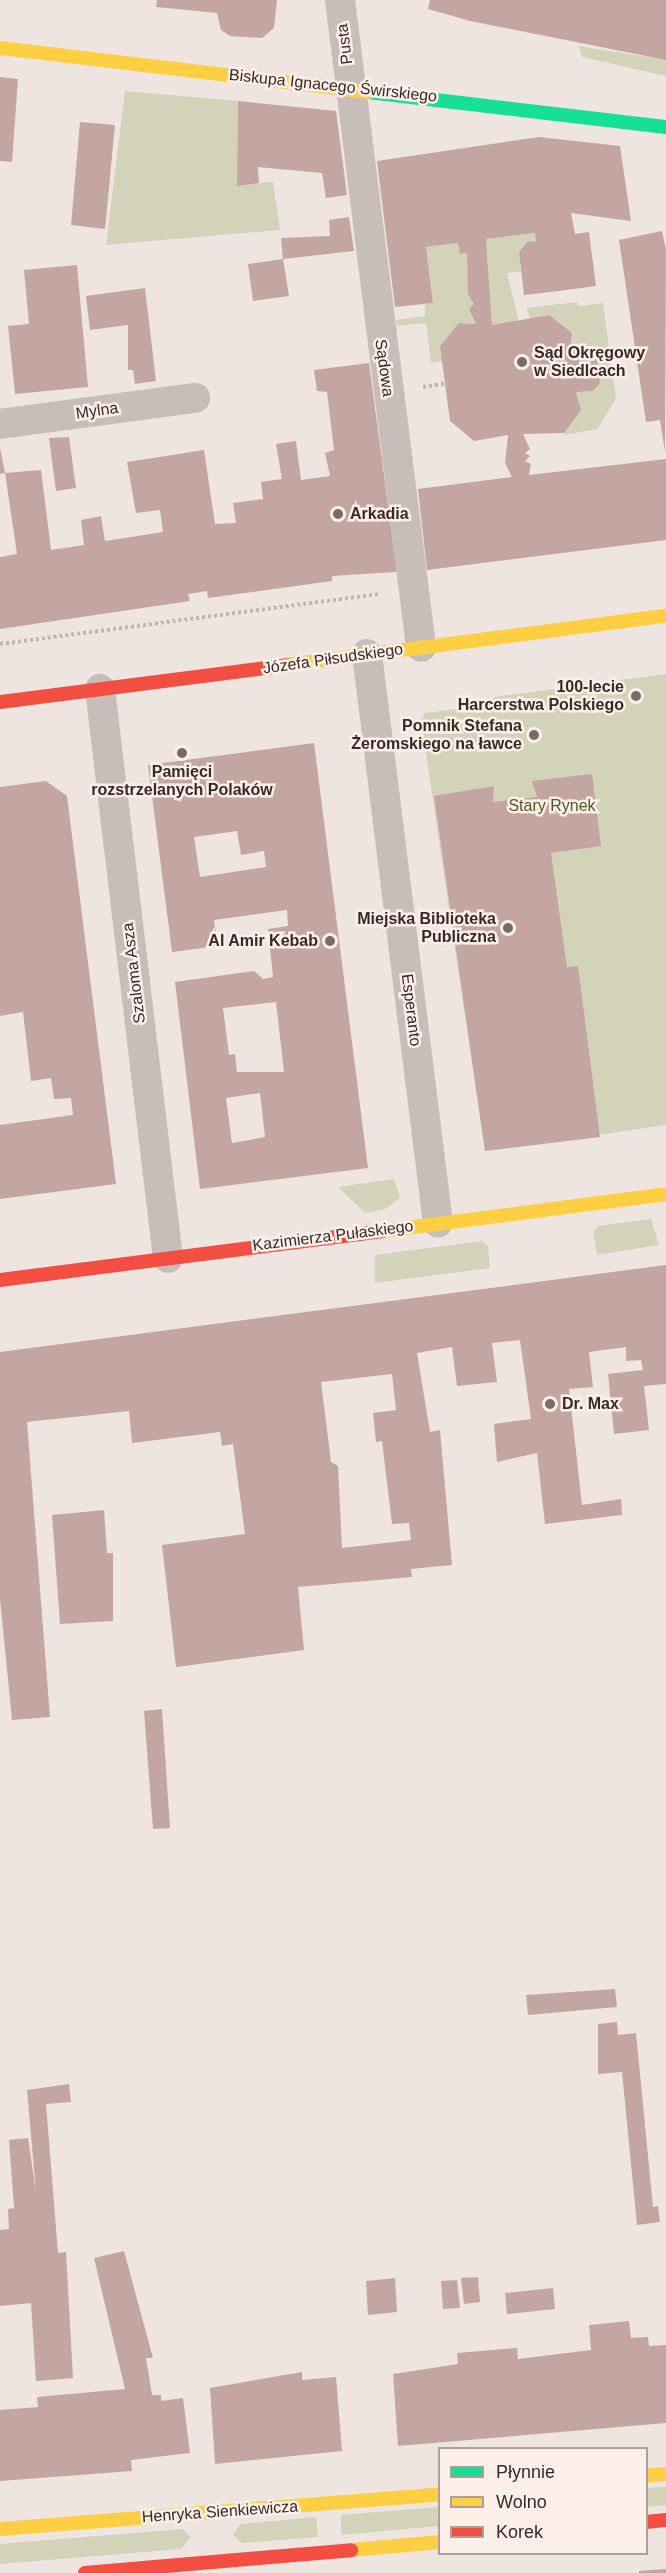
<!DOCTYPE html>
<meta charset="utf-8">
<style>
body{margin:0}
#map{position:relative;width:666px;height:2573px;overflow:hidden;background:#eee5e1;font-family:Arial,sans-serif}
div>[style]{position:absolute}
.green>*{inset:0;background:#d3d3ba}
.building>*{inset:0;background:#c3a6a2}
.path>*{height:4px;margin-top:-2px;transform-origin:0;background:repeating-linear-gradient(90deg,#c0b6b2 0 3px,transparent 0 6px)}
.street>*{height:30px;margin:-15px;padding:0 15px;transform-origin:15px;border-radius:15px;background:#c7beba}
.fast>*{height:14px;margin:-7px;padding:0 7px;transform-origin:7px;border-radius:7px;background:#16e098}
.slow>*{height:14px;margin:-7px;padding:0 7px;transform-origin:7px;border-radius:7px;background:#ffcf43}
.jam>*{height:14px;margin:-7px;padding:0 7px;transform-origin:7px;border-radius:7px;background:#f24e42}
.dots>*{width:16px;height:16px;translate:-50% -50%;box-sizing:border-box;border:3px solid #fbefe8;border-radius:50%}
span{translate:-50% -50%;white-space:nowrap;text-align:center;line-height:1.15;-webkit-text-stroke:5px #fbefe8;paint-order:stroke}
.street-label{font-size:16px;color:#392a28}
.poi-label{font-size:16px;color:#392a28;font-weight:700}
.left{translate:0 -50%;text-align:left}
.right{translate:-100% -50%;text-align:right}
.park-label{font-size:16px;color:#4f5929}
.legend{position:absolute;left:438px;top:2447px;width:210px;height:108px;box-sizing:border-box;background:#fbefe8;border:2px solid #ada09b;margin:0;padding:8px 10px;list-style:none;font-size:18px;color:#392a28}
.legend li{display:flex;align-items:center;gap:12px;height:30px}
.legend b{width:30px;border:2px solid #ada09b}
</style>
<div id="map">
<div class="green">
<div style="clip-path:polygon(579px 46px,666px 60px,666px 76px,582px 57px)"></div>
<div style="clip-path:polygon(125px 91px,238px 101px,237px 185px,273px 182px,280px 230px,106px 245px)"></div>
<div style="clip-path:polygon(535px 233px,536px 241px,527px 242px,519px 252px,521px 272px,507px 273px,519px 322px,492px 325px,486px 239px)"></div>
<div style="clip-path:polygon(458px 243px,460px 254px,467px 253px,476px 324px,459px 323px,446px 360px,431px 363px,426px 323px,397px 326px,396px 320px,425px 316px,425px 304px,433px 302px,426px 247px)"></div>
<div style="clip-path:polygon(577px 302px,578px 306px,603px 303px,616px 399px,597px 429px,565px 435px,563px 428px,581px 410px,576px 392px,593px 391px,600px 383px,596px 353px,588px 348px,570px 350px,572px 333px,531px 321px,526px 308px)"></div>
<div style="clip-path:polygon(666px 674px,666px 1125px,485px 1151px,421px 720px,425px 713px,493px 704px,494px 697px)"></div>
<div style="clip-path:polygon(394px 1179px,400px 1198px,385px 1209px,365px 1213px,338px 1187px)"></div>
<div style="clip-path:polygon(651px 1219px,659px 1245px,597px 1255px,593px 1232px,598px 1226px)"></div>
<div style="clip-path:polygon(482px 1241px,488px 1246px,490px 1268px,375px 1283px,375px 1255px)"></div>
<div style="clip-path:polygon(666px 2487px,666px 2505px,647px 2507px,647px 2488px)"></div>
<div style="clip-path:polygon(439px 2507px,439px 2526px,341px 2535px,341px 2515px)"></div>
<div style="clip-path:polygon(316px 2517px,318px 2537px,242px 2543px,233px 2535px,240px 2524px)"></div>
<div style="clip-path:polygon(183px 2529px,191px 2537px,181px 2549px,0 2564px,0 2544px)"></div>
</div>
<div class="building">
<div style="clip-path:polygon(157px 0,277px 0,274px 28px,262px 38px,230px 36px,221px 30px,217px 13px,156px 7px)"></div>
<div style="clip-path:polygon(430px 0,666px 0,666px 60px,470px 21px,428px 9px)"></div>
<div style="clip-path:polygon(0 77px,18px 79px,12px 162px,0 161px)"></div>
<div style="clip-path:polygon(238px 101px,336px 111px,347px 195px,326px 198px,322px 173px,258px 167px,259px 183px,237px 186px)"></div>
<div style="clip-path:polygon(80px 122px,115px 125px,105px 229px,71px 225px)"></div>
<div style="clip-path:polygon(539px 137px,620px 146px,631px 221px,571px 213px,575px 234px,589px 232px,596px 286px,559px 291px,524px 295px,519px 252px,527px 242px,536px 241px,535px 233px,486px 239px,492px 325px,549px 315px,572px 333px,570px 350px,588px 348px,596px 353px,600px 383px,593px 391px,576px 392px,581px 410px,564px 433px,523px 434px,530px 449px,525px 453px,530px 456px,525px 461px,531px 464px,529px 475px,666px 459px,666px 540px,427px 570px,418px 489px,512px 477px,505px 463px,508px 435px,474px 441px,450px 421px,440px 346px,459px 323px,476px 324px,469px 309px,474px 304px,468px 294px,467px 253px,460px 254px,458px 243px,426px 247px,433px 303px,395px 307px,377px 161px)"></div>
<div style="clip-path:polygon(349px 217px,354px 251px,283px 259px,281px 238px,330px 236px,329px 220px)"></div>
<div style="clip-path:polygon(662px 231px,666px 250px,665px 452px,660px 420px,646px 422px,619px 240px)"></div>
<div style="clip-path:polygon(283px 259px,289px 296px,253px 301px,248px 264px)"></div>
<div style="clip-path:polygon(77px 265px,88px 387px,15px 394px,8px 326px,29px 324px,24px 270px)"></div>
<div style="clip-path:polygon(145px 288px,156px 381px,135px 384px,133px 370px,128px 370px,128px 325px,90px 330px,86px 296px)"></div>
<div style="clip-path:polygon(369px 363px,397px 572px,332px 576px,332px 581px,208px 598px,207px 591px,188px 594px,190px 601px,0 629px,0 557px,17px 554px,5px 473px,41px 470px,51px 550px,84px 545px,81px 520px,101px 516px,105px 541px,163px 532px,160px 510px,136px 513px,127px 462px,204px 450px,215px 524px,236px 523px,233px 503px,263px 499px,261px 482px,282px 479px,276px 444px,296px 441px,301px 480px,330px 476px,325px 453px,334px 450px,327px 392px,317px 391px,314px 370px)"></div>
<div style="clip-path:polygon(69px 437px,76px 488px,56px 491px,49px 438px)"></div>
<div style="clip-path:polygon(0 448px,5px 473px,0 474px)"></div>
<div style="clip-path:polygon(evenodd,314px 743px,368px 1168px,200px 1189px,175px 982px,254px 971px,263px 979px,273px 977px,268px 929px,288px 926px,287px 910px,214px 920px,218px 946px,172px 952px,148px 765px,314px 743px,237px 831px,241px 855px,264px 851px,266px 867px,200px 877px,194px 837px,237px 831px,314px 743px,276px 1002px,284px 1072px,237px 1072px,235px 1054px,229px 1055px,223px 1008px,276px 1002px,314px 743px,260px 1093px,265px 1137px,232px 1143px,226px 1098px,260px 1093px)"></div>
<div style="clip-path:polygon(592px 774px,601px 846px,551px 853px,567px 967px,578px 966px,600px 1137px,485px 1151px,434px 796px,494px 786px,493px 802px,537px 797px,532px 781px)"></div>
<div style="clip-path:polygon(46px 781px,67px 796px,116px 1184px,0 1199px,0 1125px,73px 1115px,71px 1098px,54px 1099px,51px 1078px,31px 1081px,23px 1012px,0 1016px,0 787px)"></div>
<div style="clip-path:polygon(evenodd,666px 1265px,666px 1384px,644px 1386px,649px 1430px,614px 1434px,608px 1374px,643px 1370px,641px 1360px,626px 1361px,626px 1347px,589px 1352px,593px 1387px,569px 1389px,582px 1505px,621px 1499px,622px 1515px,545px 1524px,537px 1453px,497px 1462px,494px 1424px,531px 1419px,520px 1340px,492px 1343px,497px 1382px,457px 1386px,452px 1347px,417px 1353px,430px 1432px,440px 1430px,452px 1565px,411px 1569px,412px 1577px,298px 1587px,304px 1650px,176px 1667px,162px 1545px,245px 1534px,233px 1444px,222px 1446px,220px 1432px,132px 1443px,129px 1411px,27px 1422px,50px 1717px,12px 1720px,0 1599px,0 1352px,666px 1265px,392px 1374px,396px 1410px,373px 1413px,376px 1442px,382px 1441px,392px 1524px,409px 1523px,411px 1540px,342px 1548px,338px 1466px,331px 1462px,321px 1382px,392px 1374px)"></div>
<div style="clip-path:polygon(104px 1510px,107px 1553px,113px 1553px,113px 1621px,60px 1624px,52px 1515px)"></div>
<div style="clip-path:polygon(162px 1709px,170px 1828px,153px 1829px,144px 1711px)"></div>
<div style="clip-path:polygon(615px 1989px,617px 2007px,528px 2015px,526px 1995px)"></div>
<div style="clip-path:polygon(617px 2022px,618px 2035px,636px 2033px,653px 2207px,658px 2206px,660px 2222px,637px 2225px,622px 2072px,598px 2074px,598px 2024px)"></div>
<div style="clip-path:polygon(69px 2084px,71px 2102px,46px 2104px,58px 2253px,66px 2252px,73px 2378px,36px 2381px,31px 2303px,0 2306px,0 2230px,9px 2229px,8px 2209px,14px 2208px,9px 2140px,28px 2138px,36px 2192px,27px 2090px)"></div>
<div style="clip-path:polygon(124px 2251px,153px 2358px,146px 2358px,152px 2395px,161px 2395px,161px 2401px,183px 2398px,190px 2453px,131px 2460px,132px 2471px,0 2481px,0 2410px,38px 2407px,37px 2397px,125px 2389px,94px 2258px)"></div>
<div style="clip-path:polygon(478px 2277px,480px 2302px,464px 2304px,461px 2278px)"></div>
<div style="clip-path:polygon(395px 2278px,397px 2312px,368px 2315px,366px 2281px)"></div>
<div style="clip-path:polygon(457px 2280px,460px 2308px,443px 2309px,441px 2281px)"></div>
<div style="clip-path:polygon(553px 2288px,555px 2309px,507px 2314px,505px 2293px)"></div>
<div style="clip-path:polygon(629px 2321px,631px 2338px,648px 2337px,649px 2346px,666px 2345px,666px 2423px,398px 2446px,393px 2374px,458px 2364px,457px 2353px,517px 2348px,518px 2359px,591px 2350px,589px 2325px)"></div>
<div style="clip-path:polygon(302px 2372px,302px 2380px,336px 2377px,342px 2451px,215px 2464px,210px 2388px)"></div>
<div style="clip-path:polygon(666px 2569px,666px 2573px,639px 2573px,639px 2571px)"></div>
</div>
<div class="path">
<div style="left:423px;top:387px;width:26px;rotate:-9deg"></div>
<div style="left:0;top:644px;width:384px;rotate:-7.5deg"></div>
</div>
<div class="street">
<div style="left:340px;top:0;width:652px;rotate:82.86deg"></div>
<div style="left:0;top:424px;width:197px;rotate:-7.6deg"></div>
<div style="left:367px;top:654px;width:573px;rotate:82.89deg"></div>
<div style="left:100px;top:689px;width:573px;rotate:83.19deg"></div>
</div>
<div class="fast">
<div style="left:368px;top:92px;width:300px;rotate:6.7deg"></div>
</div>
<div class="slow">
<div style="left:0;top:48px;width:371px;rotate:6.8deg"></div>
<div style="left:287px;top:665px;width:382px;rotate:-7.4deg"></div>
<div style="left:383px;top:1231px;width:285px;rotate:-7.4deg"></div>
<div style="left:646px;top:2476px;width:20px;rotate:-6deg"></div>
<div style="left:0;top:2529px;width:441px;rotate:-4.5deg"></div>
<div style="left:351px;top:2550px;width:89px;rotate:-5.1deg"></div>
</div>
<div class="jam">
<div style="left:0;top:702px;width:289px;rotate:-7.3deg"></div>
<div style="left:0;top:1280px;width:386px;rotate:-7.3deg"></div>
<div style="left:646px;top:2522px;width:20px;rotate:-6deg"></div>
<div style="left:85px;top:2573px;width:267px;rotate:-4.9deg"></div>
</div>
<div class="dots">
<div style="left:522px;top:362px;background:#786b69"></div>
<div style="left:338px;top:514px;background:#786b69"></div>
<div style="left:636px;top:696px;background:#786b69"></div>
<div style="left:534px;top:735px;background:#786b69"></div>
<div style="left:182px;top:753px;background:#786b69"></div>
<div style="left:508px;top:928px;background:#786b69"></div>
<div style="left:330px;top:941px;background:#786b69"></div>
<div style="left:550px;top:1404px;background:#786b69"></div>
</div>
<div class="street-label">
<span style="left:345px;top:44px;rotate:-97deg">Pusta</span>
<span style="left:333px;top:86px;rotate:6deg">Biskupa Ignacego Świrskiego</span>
<span style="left:384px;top:368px;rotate:82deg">Sądowa</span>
<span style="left:97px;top:411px;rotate:-8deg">Mylna</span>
<span style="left:333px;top:659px;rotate:-8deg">Józefa Piłsudskiego</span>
<span style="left:134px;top:973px;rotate:-97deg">Szaloma Asza</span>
<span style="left:411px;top:1010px;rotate:83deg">Esperanto</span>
<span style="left:333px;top:1236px;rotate:-7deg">Kazimierza Pułaskiego</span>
<span style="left:220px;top:2512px;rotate:-4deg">Henryka Sienkiewicza</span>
</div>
<div class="poi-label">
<span class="left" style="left:534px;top:362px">Sąd Okręgowy<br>w Siedlcach</span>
<span class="left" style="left:350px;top:514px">Arkadia</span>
<span class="right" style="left:624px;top:696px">100-lecie<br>Harcerstwa Polskiego</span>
<span class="right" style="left:522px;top:735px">Pomnik Stefana<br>Żeromskiego na ławce</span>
<span style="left:182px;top:781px">Pamięci<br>rozstrzelanych Polaków</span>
<span class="right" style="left:496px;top:928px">Miejska Biblioteka<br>Publiczna</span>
<span class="right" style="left:318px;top:941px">Al Amir Kebab</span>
<span class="left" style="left:562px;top:1404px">Dr. Max</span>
</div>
<div class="park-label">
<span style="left:552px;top:806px">Stary Rynek</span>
</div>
<ul class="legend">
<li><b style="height:8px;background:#16e098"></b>Płynnie</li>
<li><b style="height:8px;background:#ffcf43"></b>Wolno</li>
<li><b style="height:8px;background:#f24e42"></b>Korek</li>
</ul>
</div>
